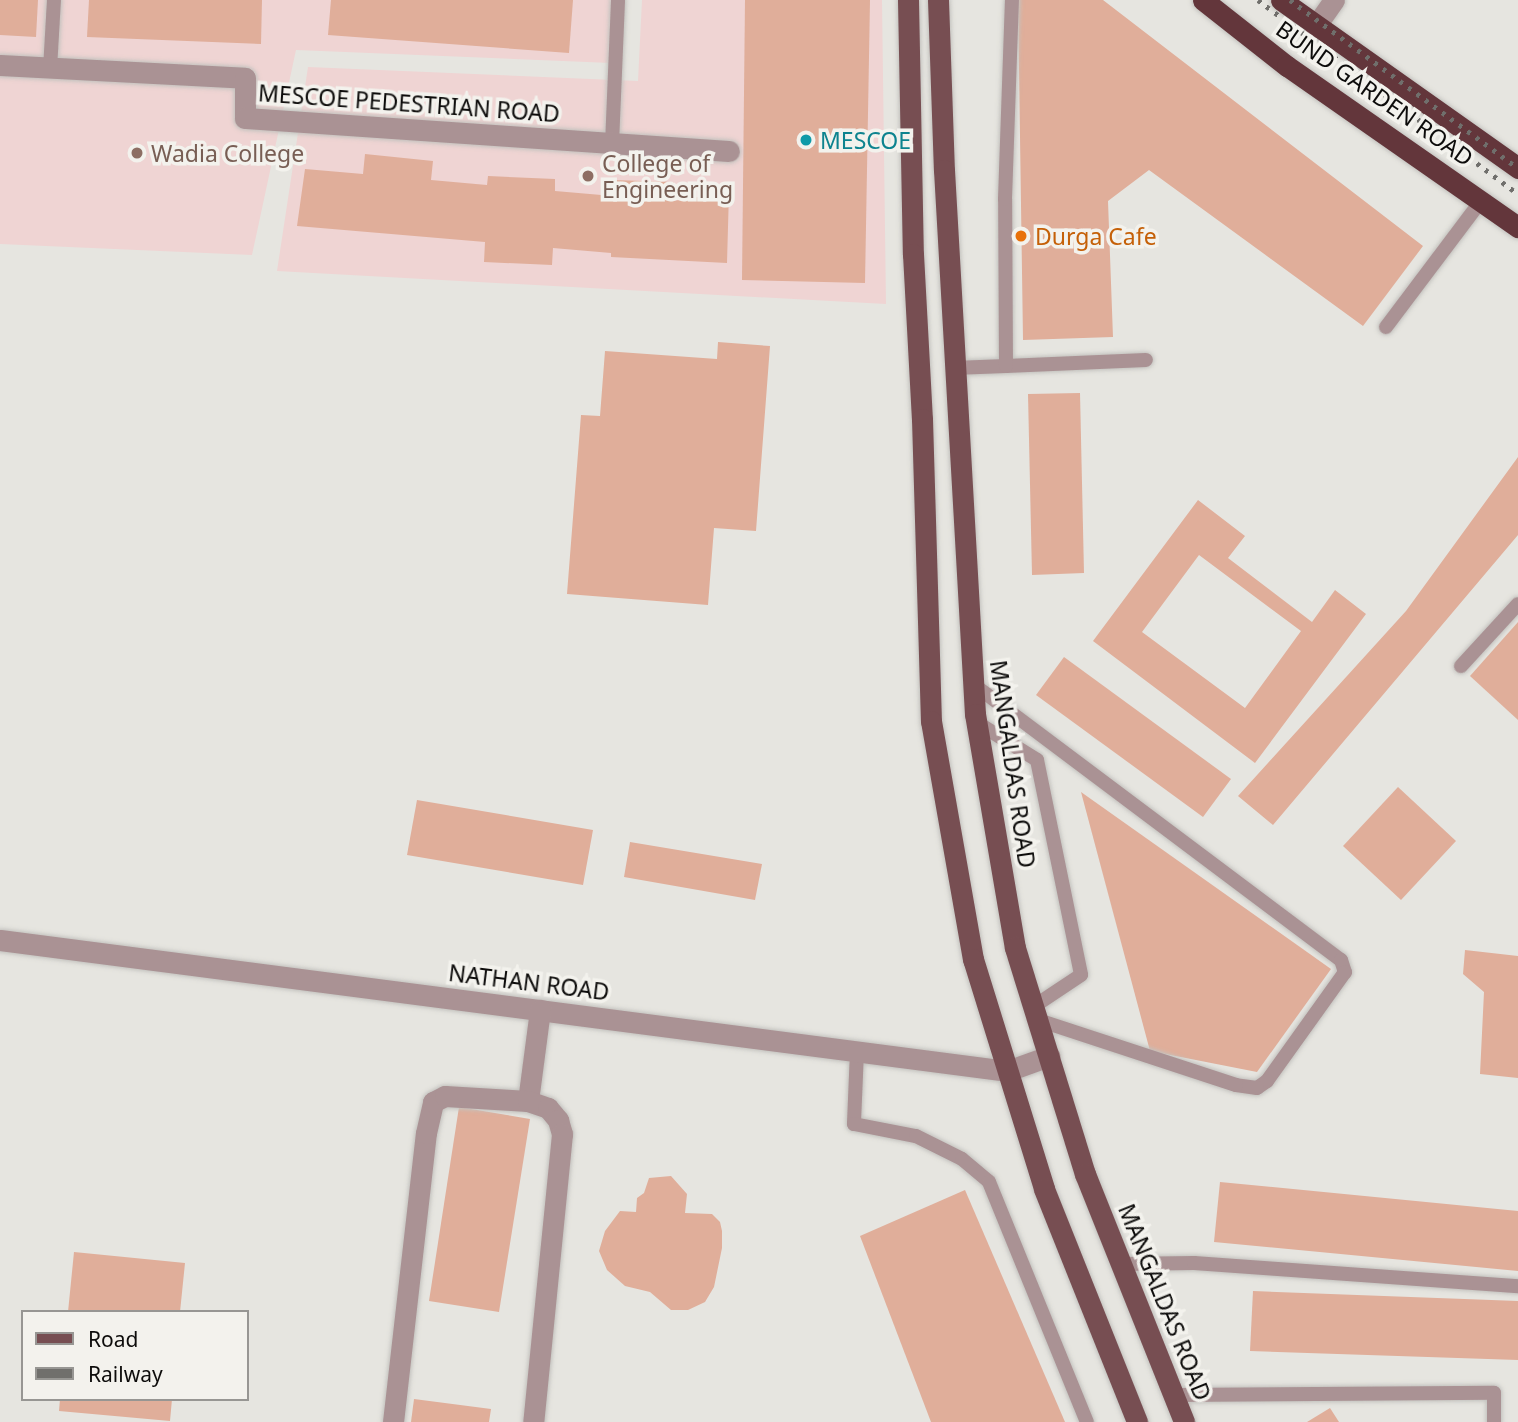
<!DOCTYPE html>
<style>
body{margin:0}
#map{position:relative;width:1518px;height:1422px;overflow:hidden;background:#e6e5e0;font-family:"Noto Sans",sans-serif}
div>[style]{position:absolute}
.education>*{inset:0;background:#efd4d3}
.building>*{inset:0;background:#e0ae9a}
.roads{filter:drop-shadow(0 0 2px #c3c2be) drop-shadow(0 0 2px #c3c2be)}
.lane>*{height:14px;margin:-7px;padding:0 7px;transform-origin:7px;border-radius:7px;background:#aa9294}
.street>*{height:21px;margin:-10.5px;padding:0 10.5px;transform-origin:10.5px;border-radius:10.5px;background:#aa9294}
.primary>*{height:21px;margin:-10.5px;padding:0 10.5px;transform-origin:10.5px;border-radius:10.5px;background:#774e52}
.highway>*{height:21px;margin:-10.5px;padding:0 10.5px;transform-origin:10.5px;border-radius:10.5px;background:#63363b}
.rail>*{height:5px;margin-top:-2.5px;transform-origin:0;background:repeating-linear-gradient(90deg,#706f6c 0 3.5px,transparent 0 10.5px)}
.dots>*{width:19px;height:19px;translate:-50% -50%;box-sizing:border-box;border:4px solid #f3f2ed;border-radius:50%}
span{translate:-50% -50%;white-space:nowrap;text-align:center;line-height:1.15;-webkit-text-stroke:7px #f3f2ed;paint-order:stroke}
.street-label{font-size:23px;color:#0d0c0b}
.culture-label{font-size:23px;color:#0d838f}
.left{translate:0 -50%;text-align:left}
.education-label{font-size:23px;color:#785e54}
.food-label{font-size:23px;color:#c56008}
.legend{position:absolute;left:21px;top:1310px;width:228px;height:91px;box-sizing:border-box;background:#f3f2ed;border:2px solid #979693;margin:0;padding:9px 12px;list-style:none;font-size:21px;color:#0d0c0b}
.legend li{display:flex;align-items:center;gap:14px;height:35px}
.legend b{width:35px;border:2px solid #979693}
</style>
<div id="map">
<div class="education">
<div style="clip-path:polygon(0 0,614px 0,611px 63px,296px 50px,252px 255px,0 244px)"></div>
<div style="clip-path:polygon(642px 0,882px 0,886px 304px,277px 271px,308px 67px,638px 81px)"></div>
</div>
<div class="building">
<div style="clip-path:polygon(0 0,38px 0,36px 37px,0 35px)"></div>
<div style="clip-path:polygon(89px 0,262px 0,261px 44px,87px 37px)"></div>
<div style="clip-path:polygon(331px 0,573px 0,569px 53px,328px 35px)"></div>
<div style="clip-path:polygon(745px 0,870px 0,865px 283px,742px 280px)"></div>
<div style="clip-path:polygon(1018px 0,1103px 0,1423px 246px,1363px 326px,1149px 170px,1108px 201px,1113px 337px,1023px 340px)"></div>
<div style="clip-path:polygon(365px 154px,433px 161px,431px 180px,487px 185px,488px 176px,555px 179px,555px 191px,613px 196px,614px 180px,674px 182px,673px 201px,729px 192px,727px 263px,611px 257px,611px 253px,553px 248px,552px 265px,484px 262px,485px 242px,297px 226px,305px 169px,363px 174px)"></div>
<div style="clip-path:polygon(718px 342px,770px 346px,756px 531px,714px 528px,708px 605px,567px 594px,581px 415px,600px 416px,605px 351px,717px 359px)"></div>
<div style="clip-path:polygon(1080px 393px,1084px 573px,1032px 575px,1028px 394px)"></div>
<div style="clip-path:polygon(1518px 457px,1518px 535px,1273px 825px,1238px 796px,1406px 611px)"></div>
<div style="clip-path:polygon(evenodd,1198px 500px,1245px 536px,1228px 558px,1312px 622px,1335px 590px,1366px 614px,1255px 763px,1093px 641px,1198px 500px,1199px 555px,1301px 631px,1245px 708px,1142px 632px,1199px 555px)"></div>
<div style="clip-path:polygon(1518px 622px,1518px 720px,1470px 676px)"></div>
<div style="clip-path:polygon(1064px 657px,1231px 779px,1203px 817px,1036px 695px)"></div>
<div style="clip-path:polygon(1398px 787px,1456px 841px,1401px 900px,1343px 846px)"></div>
<div style="clip-path:polygon(1081px 792px,1331px 969px,1257px 1072px,1150px 1051px)"></div>
<div style="clip-path:polygon(417px 800px,593px 830px,583px 885px,407px 855px)"></div>
<div style="clip-path:polygon(630px 842px,762px 864px,755px 900px,624px 877px)"></div>
<div style="clip-path:polygon(1465px 950px,1518px 956px,1518px 1078px,1480px 1074px,1484px 992px,1463px 974px)"></div>
<div style="clip-path:polygon(459px 1107px,530px 1119px,499px 1312px,429px 1301px)"></div>
<div style="clip-path:polygon(671px 1176px,687px 1194px,685px 1213px,712px 1214px,720px 1222px,722px 1231px,722px 1248px,714px 1287px,705px 1302px,688px 1310px,671px 1310px,650px 1292px,625px 1286px,607px 1270px,599px 1251px,605px 1231px,620px 1211px,636px 1212px,637px 1198px,644px 1193px,649px 1178px)"></div>
<div style="clip-path:polygon(1220px 1182px,1518px 1211px,1518px 1271px,1214px 1242px)"></div>
<div style="clip-path:polygon(965px 1190px,1065px 1422px,931px 1422px,860px 1236px)"></div>
<div style="clip-path:polygon(74px 1252px,185px 1263px,180px 1312px,68px 1312px)"></div>
<div style="clip-path:polygon(1253px 1291px,1518px 1301px,1518px 1360px,1250px 1351px)"></div>
<div style="clip-path:polygon(60px 1399px,172px 1399px,170px 1421px,59px 1411px)"></div>
<div style="clip-path:polygon(414px 1399px,491px 1409px,489px 1422px,411px 1422px)"></div>
<div style="clip-path:polygon(1330px 1408px,1339px 1422px,1307px 1422px)"></div>
</div>
<div class="roads">
<div class="lane">
<div style="left:50px;top:69px;width:69px;rotate:-86.7deg"></div>
<div style="left:612px;top:144px;width:144px;rotate:-87.6deg"></div>
<div style="left:1386px;top:327px;width:158px;rotate:-53deg"></div>
<div style="left:1006px;top:366px;width:140px;rotate:-2.5deg"></div>
<div style="left:954px;top:368px;width:52px;rotate:-2.2deg"></div>
<div style="left:1006px;top:366px;width:167px;rotate:-90.3deg"></div>
<div style="left:1005px;top:199px;width:199px;rotate:-88deg"></div>
<div style="left:1461px;top:666px;width:84px;rotate:-47.4deg"></div>
<div style="left:973px;top:684px;width:460px;rotate:36.9deg"></div>
<div style="left:1341px;top:960px;width:13px;rotate:72deg"></div>
<div style="left:1345px;top:972px;width:134px;rotate:125.6deg"></div>
<div style="left:1267px;top:1081px;width:12px;rotate:145deg"></div>
<div style="left:1257px;top:1088px;width:21px;rotate:-172deg"></div>
<div style="left:1236px;top:1085px;width:208px;rotate:-161.8deg"></div>
<div style="left:976px;top:722px;width:72px;rotate:31.9deg"></div>
<div style="left:1037px;top:760px;width:219px;rotate:78.4deg"></div>
<div style="left:1081px;top:975px;width:58px;rotate:146.3deg"></div>
<div style="left:857px;top:1051px;width:73px;rotate:92.4deg"></div>
<div style="left:854px;top:1124px;width:63px;rotate:11deg"></div>
<div style="left:916px;top:1136px;width:51px;rotate:26.6deg"></div>
<div style="left:962px;top:1159px;width:35px;rotate:40deg"></div>
<div style="left:989px;top:1182px;width:259px;rotate:67.8deg"></div>
<div style="left:1121px;top:1264px;width:73px;rotate:-0.8deg"></div>
<div style="left:1194px;top:1263px;width:325px;rotate:4.1deg"></div>
<div style="left:1174px;top:1395px;width:320px;rotate:-0.4deg"></div>
<div style="left:1494px;top:1393px;width:29px;rotate:90deg"></div>
</div>
<div class="street">
<div style="left:1315px;top:27px;width:33px;rotate:-55deg"></div>
<div style="left:0;top:65px;width:245px;rotate:3deg"></div>
<div style="left:245px;top:78px;width:40px;rotate:90deg"></div>
<div style="left:245px;top:118px;width:485px;rotate:3.9deg"></div>
<div style="left:0;top:940px;width:1015px;rotate:7.41deg"></div>
<div style="left:1007px;top:1071px;width:45px;rotate:-19.7deg"></div>
<div style="left:528px;top:1101px;width:92px;rotate:-82.5deg"></div>
<div style="left:393px;top:1422px;width:291px;rotate:-83.5deg"></div>
<div style="left:426px;top:1133px;width:32px;rotate:-77deg"></div>
<div style="left:433px;top:1102px;width:13px;rotate:-27deg"></div>
<div style="left:445px;top:1096px;width:83px;rotate:3.4deg"></div>
<div style="left:528px;top:1101px;width:21px;rotate:19deg"></div>
<div style="left:548px;top:1108px;width:16px;rotate:50deg"></div>
<div style="left:558px;top:1120px;width:15px;rotate:74deg"></div>
<div style="left:562px;top:1134px;width:289px;rotate:95.7deg"></div>
</div>
<div class="primary">
<div style="left:908px;top:0;width:254px;rotate:88.9deg"></div>
<div style="left:913px;top:254px;width:165px;rotate:86.9deg"></div>
<div style="left:922px;top:419px;width:302px;rotate:88.3deg"></div>
<div style="left:931px;top:721px;width:242px;rotate:80deg"></div>
<div style="left:973px;top:959px;width:241px;rotate:72.8deg"></div>
<div style="left:1044px;top:1189px;width:251px;rotate:68.2deg"></div>
<div style="left:938px;top:0;width:170px;rotate:88deg"></div>
<div style="left:944px;top:170px;width:545px;rotate:86.74deg"></div>
<div style="left:975px;top:714px;width:237px;rotate:80.3deg"></div>
<div style="left:1015px;top:948px;width:237px;rotate:72.8deg"></div>
<div style="left:1085px;top:1174px;width:267px;rotate:68.2deg"></div>
</div>
<div class="highway">
<div style="left:1203px;top:0;width:107px;rotate:38.2deg"></div>
<div style="left:1287px;top:66px;width:282px;rotate:34.9deg"></div>
<div style="left:1281px;top:0;width:291px;rotate:35.3deg"></div>
</div>
</div>
<div class="rail">
<div style="left:1258px;top:0;width:324px;rotate:36.7deg"></div>
<div style="left:1290px;top:0;width:283px;rotate:36.4deg"></div>
</div>
<div class="dots">
<div style="left:806px;top:140px;background:#0f9aa8"></div>
<div style="left:137px;top:153px;background:#8d6e63"></div>
<div style="left:588px;top:176px;background:#8d6e63"></div>
<div style="left:1021px;top:236px;background:#e8710a"></div>
</div>
<div class="street-label">
<span style="left:1375px;top:93px;rotate:35deg">BUND GARDEN ROAD</span>
<span style="left:409px;top:103px;rotate:4deg">MESCOE PEDESTRIAN ROAD</span>
<span style="left:1013px;top:764px;rotate:82deg">MANGALDAS ROAD</span>
<span style="left:529px;top:982px;rotate:7deg">NATHAN ROAD</span>
<span style="left:1165px;top:1302px;rotate:68deg">MANGALDAS ROAD</span>
</div>
<div class="culture-label">
<span class="left" style="left:820px;top:140px">MESCOE</span>
</div>
<div class="education-label">
<span class="left" style="left:151px;top:153px">Wadia College</span>
<span class="left" style="left:602px;top:176px">College of<br>Engineering</span>
</div>
<div class="food-label">
<span class="left" style="left:1035px;top:236px">Durga Cafe</span>
</div>
<ul class="legend">
<li><b style="height:9px;background:#774e52"></b>Road</li>
<li><b style="height:9px;background:#706f6c"></b>Railway</li>
</ul>
</div>
